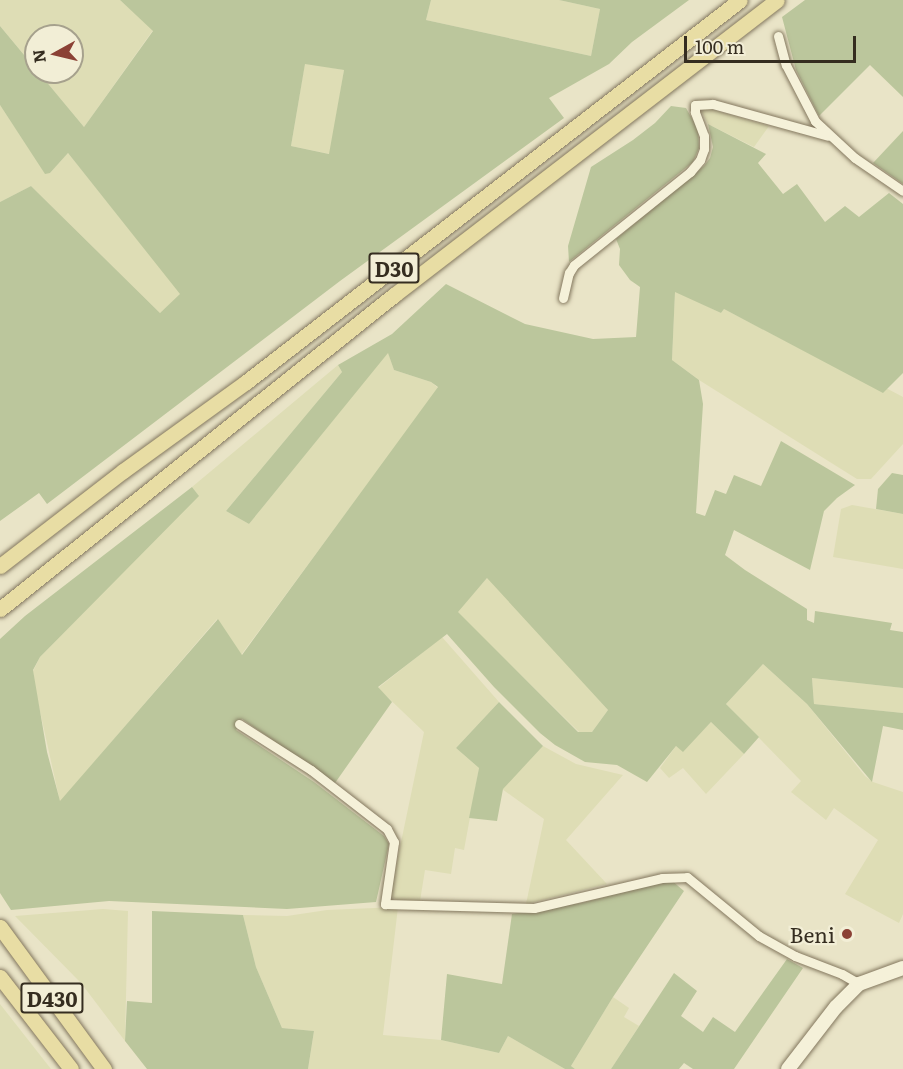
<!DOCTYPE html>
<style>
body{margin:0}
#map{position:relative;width:903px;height:1069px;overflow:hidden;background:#e9e4c7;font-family:Literata,serif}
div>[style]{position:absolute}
.farmland>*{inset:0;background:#deddb5}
.green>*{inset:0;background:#bbc69c}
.roads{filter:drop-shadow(0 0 2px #83775e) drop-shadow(0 0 2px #83775e)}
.street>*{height:9px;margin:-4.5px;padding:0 4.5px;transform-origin:4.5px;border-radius:4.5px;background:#f5f1d9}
.secondary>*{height:14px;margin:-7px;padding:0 7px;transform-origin:7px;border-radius:7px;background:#f5f1d9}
.primary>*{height:15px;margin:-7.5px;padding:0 7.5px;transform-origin:7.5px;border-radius:7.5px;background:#e8dda4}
.dots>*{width:16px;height:16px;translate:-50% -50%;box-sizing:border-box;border:3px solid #f2eed6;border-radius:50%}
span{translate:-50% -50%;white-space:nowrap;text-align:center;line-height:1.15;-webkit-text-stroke:4.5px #f2eed6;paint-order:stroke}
.shield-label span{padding:2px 4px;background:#f2eed6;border:2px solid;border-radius:4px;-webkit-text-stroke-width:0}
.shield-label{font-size:20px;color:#352d20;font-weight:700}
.poi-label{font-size:21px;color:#352d20}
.right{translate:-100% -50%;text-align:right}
.north{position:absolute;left:24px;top:24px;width:60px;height:60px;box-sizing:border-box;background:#f2eed6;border:2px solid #a6a18d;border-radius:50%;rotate:262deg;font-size:16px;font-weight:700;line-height:24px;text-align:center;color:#352d20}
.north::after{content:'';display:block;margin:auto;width:21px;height:27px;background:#8b4135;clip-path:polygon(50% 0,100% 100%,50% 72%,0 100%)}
.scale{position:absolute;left:684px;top:36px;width:172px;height:27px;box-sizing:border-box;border:3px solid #352d20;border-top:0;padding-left:8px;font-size:18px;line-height:21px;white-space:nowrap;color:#352d20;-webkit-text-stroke:4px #f2eed6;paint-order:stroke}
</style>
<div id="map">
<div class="farmland">
<div style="clip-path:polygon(0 0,120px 0,153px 30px,84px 127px,38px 72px,72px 72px,72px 36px,36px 36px,36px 69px,0 26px)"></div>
<div style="clip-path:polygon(431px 0,559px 0,600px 9px,591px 56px,426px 20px)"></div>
<div style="clip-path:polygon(305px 63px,344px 70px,330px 154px,291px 146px)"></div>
<div style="clip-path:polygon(0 105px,45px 173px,50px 173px,68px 153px,181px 294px,160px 313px,31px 186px,0 202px)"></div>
<div style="clip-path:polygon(704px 107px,769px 126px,754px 147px,708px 124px,702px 112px)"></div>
<div style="clip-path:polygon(675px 291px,721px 313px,724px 309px,883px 392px,886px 388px,903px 397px,903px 444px,871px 479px,857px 479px,699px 380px,672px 360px)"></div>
<div style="clip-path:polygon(388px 352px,394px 370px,431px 382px,438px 388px,392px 451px,241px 655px,217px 619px,60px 802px,34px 684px,33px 671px,40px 657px,198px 495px,192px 487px,338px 365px,342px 372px,226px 511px,249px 524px)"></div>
<div style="clip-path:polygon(852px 505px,903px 514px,903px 569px,833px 557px,841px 509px)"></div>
<div style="clip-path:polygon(488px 577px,608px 710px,592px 732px,579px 732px,457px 612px)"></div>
<div style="clip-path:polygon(442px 637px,499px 702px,456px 748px,479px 768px,464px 850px,455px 848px,451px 874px,425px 870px,420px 901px,398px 901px,390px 895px,424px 732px,378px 688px)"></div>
<div style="clip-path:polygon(763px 664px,807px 704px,865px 776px,873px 782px,903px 792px,903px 914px,899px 923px,845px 894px,878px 840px,834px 808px,826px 820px,791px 792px,801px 781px,726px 704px)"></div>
<div style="clip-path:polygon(812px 678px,903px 688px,903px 713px,814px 704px)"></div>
<div style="clip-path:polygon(711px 722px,744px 754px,706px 794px,683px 768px,669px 778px,660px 768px,676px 746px,683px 751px)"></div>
<div style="clip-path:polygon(543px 746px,576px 764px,623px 775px,566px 840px,607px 884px,526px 904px,544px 819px,502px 789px)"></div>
<div style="clip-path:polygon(398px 907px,383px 1035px,441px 1040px,499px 1053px,508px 1036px,565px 1069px,308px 1069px,314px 1031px,282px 1028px,256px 967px,243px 915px,287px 916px,327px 910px)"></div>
<div style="clip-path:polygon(103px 909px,128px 911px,125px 1041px,81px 983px,15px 916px)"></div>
<div style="clip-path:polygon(613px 997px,629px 1008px,624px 1017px,639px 1026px,611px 1069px,575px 1069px,571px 1066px)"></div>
<div style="clip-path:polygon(0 1004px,51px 1069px,0 1069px)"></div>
</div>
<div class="green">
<div style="clip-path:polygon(evenodd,120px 0,431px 0,426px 20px,591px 56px,600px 9px,559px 0,689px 0,632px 42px,609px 64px,549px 98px,564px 118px,340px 281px,47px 504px,39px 493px,0 521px,0 202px,31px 186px,160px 313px,180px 294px,68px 153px,50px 173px,45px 174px,0 105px,0 26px,84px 127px,153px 31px,120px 0,305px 64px,344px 70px,329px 154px,291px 146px,305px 64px)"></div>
<div style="clip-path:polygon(805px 0,903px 0,903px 97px,870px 65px,819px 116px,796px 70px,782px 17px)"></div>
<div style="clip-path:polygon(671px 106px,686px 108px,698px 129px,699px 148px,693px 162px,569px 262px,568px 246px,591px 167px,633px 140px,655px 123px)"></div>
<div style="clip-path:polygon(evenodd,708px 124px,766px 154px,758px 163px,783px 194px,797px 184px,825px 222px,845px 206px,859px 217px,889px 193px,903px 204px,903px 373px,883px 393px,724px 309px,721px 313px,675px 292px,672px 360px,699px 380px,703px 404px,696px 513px,705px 516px,715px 490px,726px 494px,734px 475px,761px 486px,781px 441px,855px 485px,837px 498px,824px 511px,810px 570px,734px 530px,725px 555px,745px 570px,807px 609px,807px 620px,814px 623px,815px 611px,892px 623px,890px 630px,903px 632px,903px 688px,812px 678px,814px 704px,903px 713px,903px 730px,883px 726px,872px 782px,807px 704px,763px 664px,726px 704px,759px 737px,744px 754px,711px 722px,683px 752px,676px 746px,647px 782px,617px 765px,585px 762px,555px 745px,540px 733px,494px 687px,447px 634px,378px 687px,392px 702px,335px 783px,242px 719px,236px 730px,314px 782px,384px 836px,389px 844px,376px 902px,287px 909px,109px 901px,11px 910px,0 893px,0 639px,25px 616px,192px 487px,199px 496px,40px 657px,33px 670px,47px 752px,60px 801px,218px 619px,242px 655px,438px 387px,431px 382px,394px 370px,388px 353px,249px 524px,226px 511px,342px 372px,338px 365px,392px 334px,446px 284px,525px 324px,593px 339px,636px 337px,640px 287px,630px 280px,619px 265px,620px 249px,616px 239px,704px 166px,710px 158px,713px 147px,708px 124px,487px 578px,608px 710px,592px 732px,578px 732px,458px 612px,487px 578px)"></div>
<div style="clip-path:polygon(903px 131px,903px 184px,873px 163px)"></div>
<div style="clip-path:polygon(892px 473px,903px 475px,903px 514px,876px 509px,878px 489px)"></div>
<div style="clip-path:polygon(499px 702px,543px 746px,503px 789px,497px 821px,469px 818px,479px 768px,456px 748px)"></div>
<div style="clip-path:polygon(671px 880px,684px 891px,613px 997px,571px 1066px,575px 1069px,565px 1069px,508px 1036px,499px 1053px,441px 1040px,447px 974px,502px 984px,512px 914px,581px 903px)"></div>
<div style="clip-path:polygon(152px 911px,243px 915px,256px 967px,282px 1028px,314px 1031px,308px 1069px,147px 1069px,125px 1041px,127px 1001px,152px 1003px)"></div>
<div style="clip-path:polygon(787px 959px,803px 968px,734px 1069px,693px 1069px,684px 1063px,679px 1069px,611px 1069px,674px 973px,697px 991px,681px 1016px,703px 1032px,713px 1017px,735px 1032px)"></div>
</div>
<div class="roads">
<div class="street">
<div style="left:778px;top:36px;width:30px;rotate:75deg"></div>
<div style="left:786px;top:65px;width:63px;rotate:62.6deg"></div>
<div style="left:815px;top:121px;width:54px;rotate:42.8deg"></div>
<div style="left:855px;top:158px;width:58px;rotate:34.5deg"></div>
<div style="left:563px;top:298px;width:26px;rotate:-77deg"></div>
<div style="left:569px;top:273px;width:9px;rotate:-58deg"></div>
<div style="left:574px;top:265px;width:149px;rotate:-38.7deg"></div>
<div style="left:690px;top:172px;width:16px;rotate:-50deg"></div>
<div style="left:700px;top:160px;width:12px;rotate:-70deg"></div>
<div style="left:704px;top:149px;width:13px;rotate:-90deg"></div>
<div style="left:704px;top:136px;width:26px;rotate:-111deg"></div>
<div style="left:695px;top:112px;width:7px;rotate:-90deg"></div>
<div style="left:695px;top:105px;width:18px;rotate:-3deg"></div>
<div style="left:713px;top:104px;width:119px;rotate:15.5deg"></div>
<div style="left:239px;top:724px;width:85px;rotate:32.6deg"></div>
<div style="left:311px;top:770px;width:96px;rotate:37.8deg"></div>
<div style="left:387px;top:829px;width:15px;rotate:62deg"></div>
<div style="left:394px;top:842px;width:63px;rotate:98.3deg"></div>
<div style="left:385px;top:904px;width:149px;rotate:1.5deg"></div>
<div style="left:534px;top:908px;width:131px;rotate:-13.2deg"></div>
<div style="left:662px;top:878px;width:25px;rotate:-2deg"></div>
<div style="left:687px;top:877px;width:93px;rotate:39.3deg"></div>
<div style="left:759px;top:936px;width:41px;rotate:29.1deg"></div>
<div style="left:795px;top:956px;width:50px;rotate:21deg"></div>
<div style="left:842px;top:974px;width:20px;rotate:30deg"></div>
</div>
<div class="secondary">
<div style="left:788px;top:1069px;width:78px;rotate:-52.3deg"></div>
<div style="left:836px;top:1007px;width:33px;rotate:-45deg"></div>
<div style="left:859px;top:984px;width:47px;rotate:-20deg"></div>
</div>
<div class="primary">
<div style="left:0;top:566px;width:155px;rotate:-37.7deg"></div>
<div style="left:123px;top:471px;width:152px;rotate:-35.9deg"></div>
<div style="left:246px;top:382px;width:624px;rotate:-37.71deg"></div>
<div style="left:0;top:609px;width:504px;rotate:-38.55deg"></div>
<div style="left:394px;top:295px;width:483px;rotate:-37.6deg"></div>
<div style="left:0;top:927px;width:176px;rotate:53.8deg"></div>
<div style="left:0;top:977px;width:116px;rotate:52.3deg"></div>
</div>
</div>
<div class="dots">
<div style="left:847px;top:934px;background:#8b4135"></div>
</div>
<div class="shield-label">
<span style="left:394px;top:268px">D30</span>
<span style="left:52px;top:998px">D430</span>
</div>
<div class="poi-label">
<span class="right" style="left:835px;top:934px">Beni</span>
</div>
<div class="north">N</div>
<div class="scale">100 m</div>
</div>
